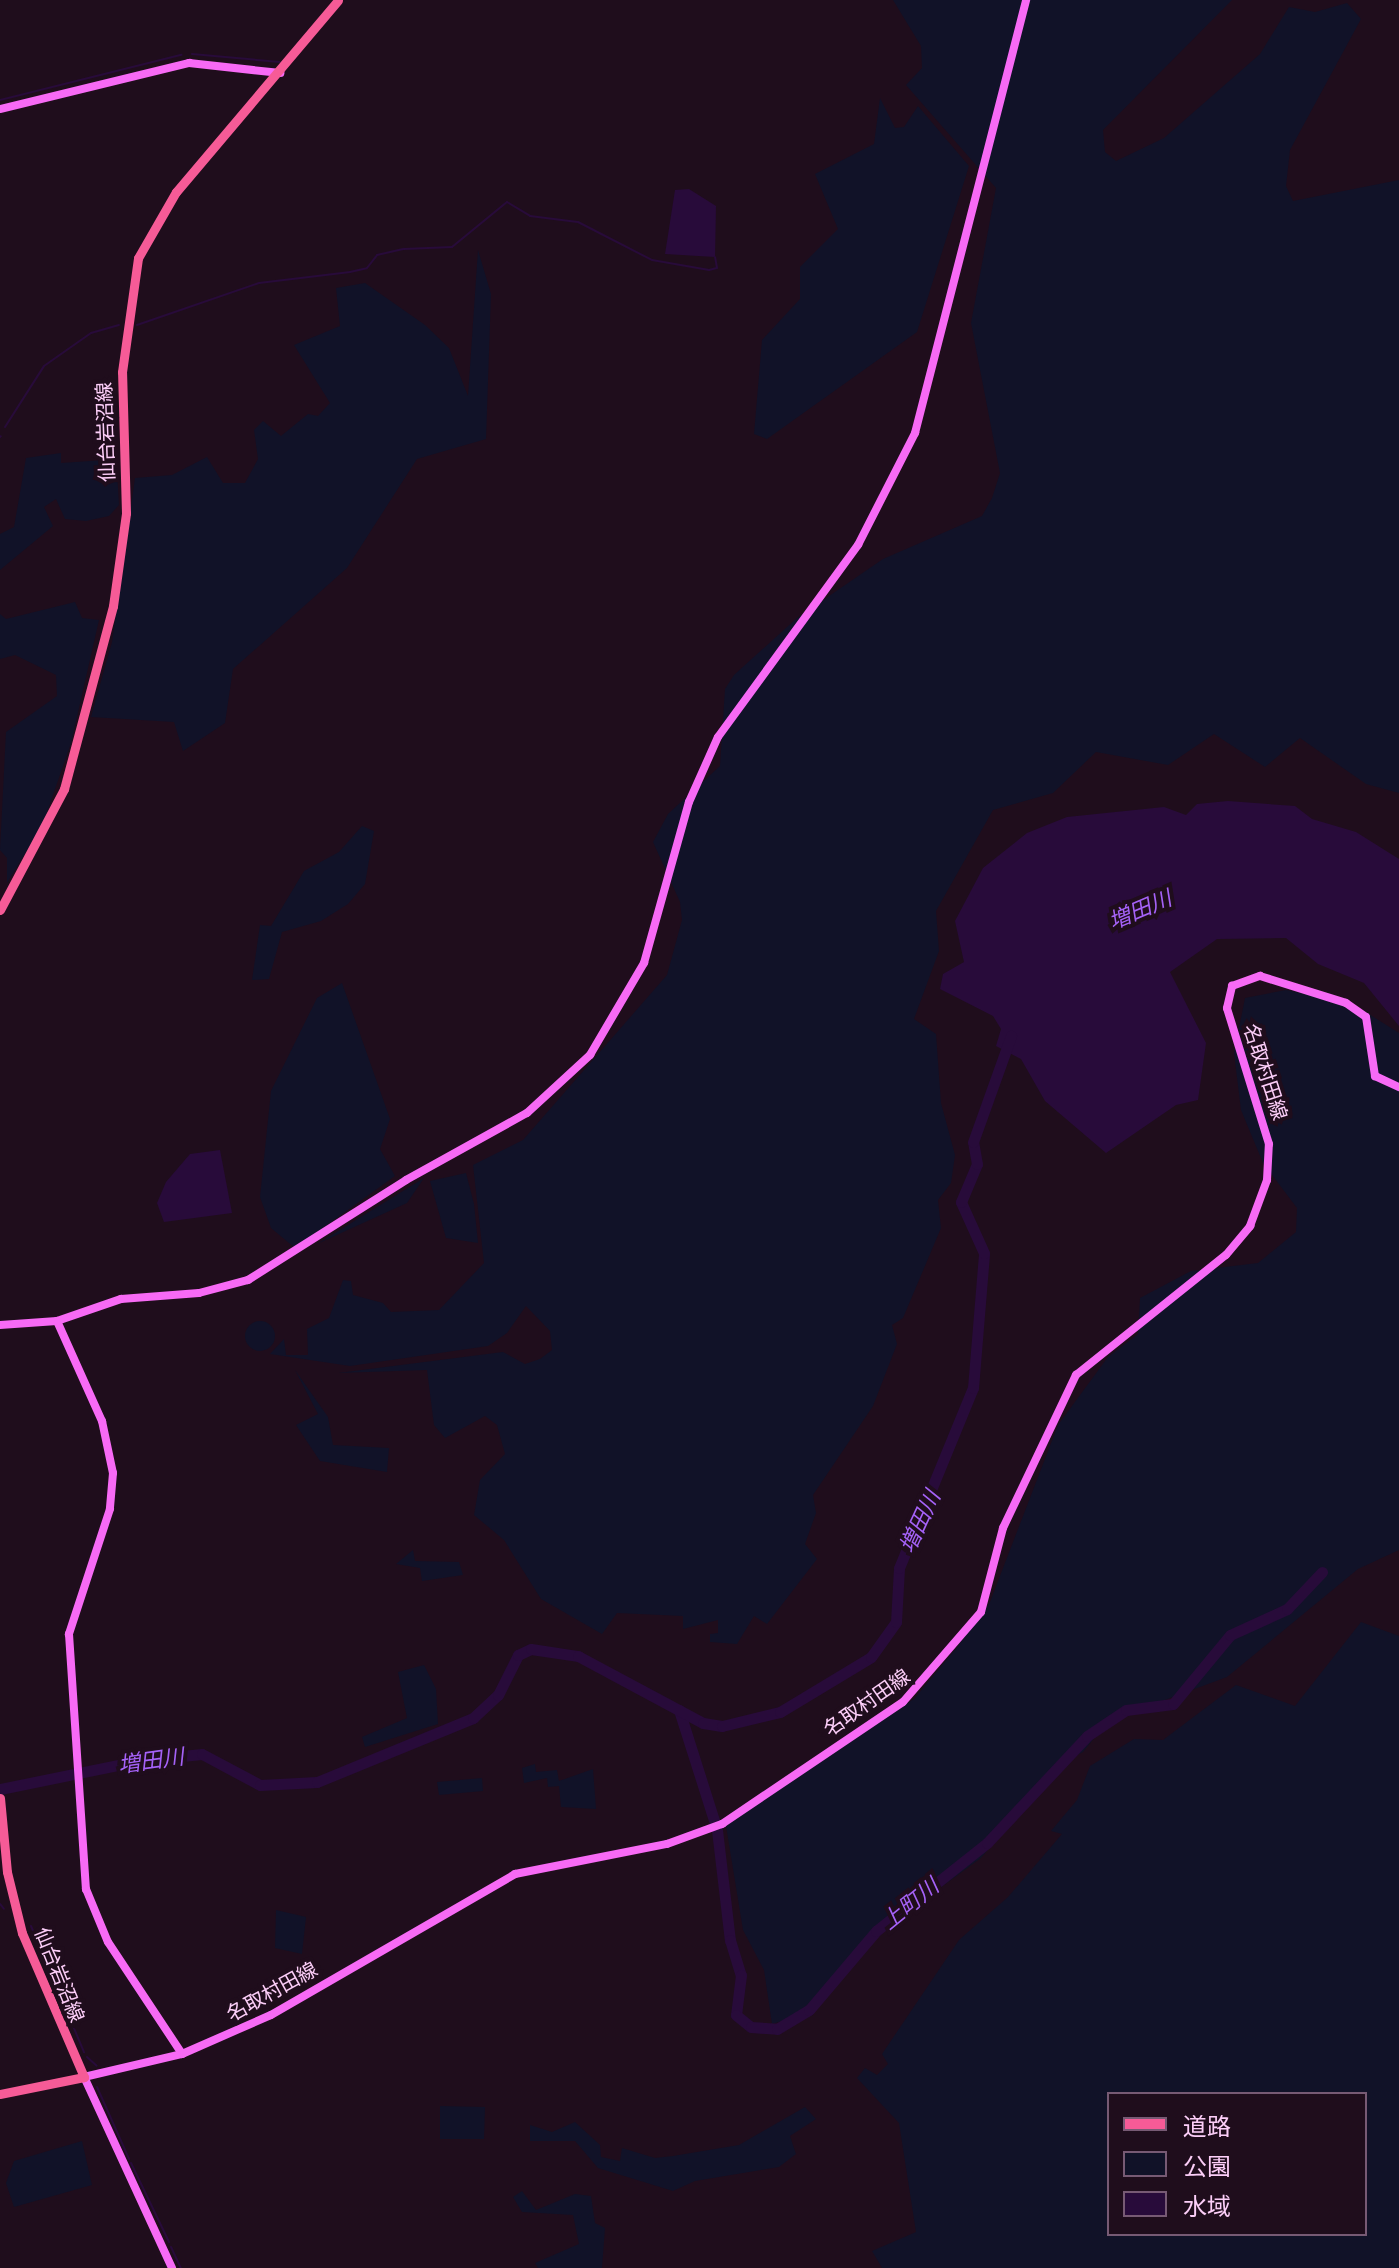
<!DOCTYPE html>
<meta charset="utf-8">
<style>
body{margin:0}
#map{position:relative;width:1399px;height:2268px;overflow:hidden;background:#1f0d1c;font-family:Arial,"Noto Sans JP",sans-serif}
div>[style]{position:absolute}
.green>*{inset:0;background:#111228}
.round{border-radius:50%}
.water>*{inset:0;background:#280b3a}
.stream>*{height:2px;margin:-1px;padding:0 1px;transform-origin:1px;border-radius:1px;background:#280b3a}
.river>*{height:11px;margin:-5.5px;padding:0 5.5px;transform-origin:5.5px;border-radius:5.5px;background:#280b3a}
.secondary>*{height:8px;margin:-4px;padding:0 4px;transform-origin:4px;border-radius:4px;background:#f76af5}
.primary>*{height:9px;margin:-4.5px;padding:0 4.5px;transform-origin:4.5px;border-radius:4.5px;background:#f65b97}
span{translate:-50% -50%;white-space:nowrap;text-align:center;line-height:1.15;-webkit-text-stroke:8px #1f0d1c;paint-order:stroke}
.street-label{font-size:20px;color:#fccef8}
.water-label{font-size:22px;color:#a562f7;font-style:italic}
.legend{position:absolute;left:1107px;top:2092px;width:260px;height:144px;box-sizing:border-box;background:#1f0d1c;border:2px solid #775a74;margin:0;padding:10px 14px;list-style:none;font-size:24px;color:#fccef8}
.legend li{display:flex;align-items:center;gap:16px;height:40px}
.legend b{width:40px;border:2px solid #775a74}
</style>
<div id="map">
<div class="green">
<div style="clip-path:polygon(893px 0,1232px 0,1103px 130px,1105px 152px,1116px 161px,1164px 138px,1260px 54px,1289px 7px,1315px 12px,1347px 3px,1361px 19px,1290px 150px,1286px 186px,1293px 201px,1399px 180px,1399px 793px,1366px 784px,1300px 738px,1265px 767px,1214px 734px,1168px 765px,1096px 752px,1053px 793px,993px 810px,936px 911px,939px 951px,914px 1019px,936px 1034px,941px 1103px,955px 1155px,951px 1183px,938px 1200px,941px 1228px,903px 1318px,892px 1325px,897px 1344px,873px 1406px,813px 1495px,816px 1513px,805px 1544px,817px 1559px,767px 1624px,754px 1616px,737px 1644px,710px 1642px,710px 1634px,718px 1633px,718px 1620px,683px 1629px,683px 1616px,617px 1613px,602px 1634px,541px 1599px,504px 1540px,474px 1515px,480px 1480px,505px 1454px,497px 1425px,485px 1416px,445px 1438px,434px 1425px,427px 1370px,338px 1373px,503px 1352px,525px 1364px,540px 1359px,552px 1350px,550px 1331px,526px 1306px,507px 1333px,488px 1346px,350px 1366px,270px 1354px,284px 1339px,286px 1355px,308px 1355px,307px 1329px,329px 1318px,343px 1280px,351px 1281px,353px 1295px,383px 1303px,391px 1312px,439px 1310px,484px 1263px,473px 1165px,523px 1140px,667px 975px,682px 920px,680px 902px,653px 842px,668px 814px,720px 766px,725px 689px,734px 675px,797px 618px,883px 559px,982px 516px,992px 498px,1000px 473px,971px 323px,996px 188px,906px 85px,922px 68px,921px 46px)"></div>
<div style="clip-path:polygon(880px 98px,895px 128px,904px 127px,918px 106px,969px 166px,917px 332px,767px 439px,754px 434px,762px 340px,800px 299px,800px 267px,838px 229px,815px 174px,874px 144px)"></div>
<div style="clip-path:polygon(478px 250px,491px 294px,486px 439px,417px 459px,347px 568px,233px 669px,225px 723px,183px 751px,174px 722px,91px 717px,112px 642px,135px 478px,172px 475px,207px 457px,223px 483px,245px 483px,258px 459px,254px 430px,263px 421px,281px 436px,308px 414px,318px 416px,330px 403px,294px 345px,340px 326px,336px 288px,365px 283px,425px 325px,449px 348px,468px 396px)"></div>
<div style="clip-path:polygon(114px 421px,119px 505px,109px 516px,86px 521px,65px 519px,56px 499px,44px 507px,53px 526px,0 570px,0 534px,14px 527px,26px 458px,61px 453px,61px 463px,105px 460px,107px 423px)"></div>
<div style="clip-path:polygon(75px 602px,82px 618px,99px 620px,71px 743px,43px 824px,7px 883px,7px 858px,0 850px,6px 732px,57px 696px,56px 675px,15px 655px,0 659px,0 614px,6px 619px)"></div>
<div style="clip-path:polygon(362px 826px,374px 831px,365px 884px,348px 904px,321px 921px,282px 932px,269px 979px,252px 980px,260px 925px,271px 926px,304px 871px,339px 852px)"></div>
<div style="clip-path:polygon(342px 983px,390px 1119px,380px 1149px,395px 1176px,295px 1248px,271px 1228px,260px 1197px,271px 1091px,317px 998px)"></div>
<div style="clip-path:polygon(1286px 990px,1353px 1004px,1399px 1033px,1399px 1550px,1358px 1569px,1227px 1677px,1108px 1721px,1083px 1752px,1059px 1764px,981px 1858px,884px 1929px,795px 2017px,772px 2024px,764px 1970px,743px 1930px,726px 1826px,805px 1767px,914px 1699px,958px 1646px,990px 1602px,1058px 1425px,1108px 1357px,1138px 1334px,1140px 1298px,1191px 1271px,1258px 1263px,1296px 1232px,1297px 1208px,1263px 1163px,1241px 1110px,1234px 1053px,1245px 998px)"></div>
<div style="clip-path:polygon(466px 1173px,474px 1204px,478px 1243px,446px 1238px,430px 1181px)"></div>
<div style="clip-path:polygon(424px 1178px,407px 1203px,317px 1244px)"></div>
<div class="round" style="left:245px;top:1321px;width:30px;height:30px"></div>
<div style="clip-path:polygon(295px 1370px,328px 1417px,333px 1445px,389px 1448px,387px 1472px,320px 1461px,296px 1425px,318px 1414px)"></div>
<div style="clip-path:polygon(413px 1550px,415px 1561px,459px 1562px,463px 1575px,422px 1581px,420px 1568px,396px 1564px)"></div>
<div style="clip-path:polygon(evenodd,1361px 1622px,1399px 1636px,1399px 2268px,882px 2268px,872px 2251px,916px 2232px,899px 2123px,857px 2078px,865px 2068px,877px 2075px,888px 2064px,882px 2054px,959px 1940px,1008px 1897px,1062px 1834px,1051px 1831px,1077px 1800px,1090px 1766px,1134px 1739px,1163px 1740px,1236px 1685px,1295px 1706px,1361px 1622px,1365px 2094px,1365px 2234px,1109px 2234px,1109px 2094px,1365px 2094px)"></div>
<div style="clip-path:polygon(424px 1665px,436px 1689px,438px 1724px,365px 1747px,362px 1737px,407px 1718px,398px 1672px)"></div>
<div style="clip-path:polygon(535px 1764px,536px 1772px,557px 1770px,559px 1781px,593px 1769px,596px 1809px,561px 1807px,559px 1786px,548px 1787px,547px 1778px,524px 1783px,522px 1768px)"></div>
<div style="clip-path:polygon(482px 1778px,483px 1791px,439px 1795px,437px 1782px)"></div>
<div style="clip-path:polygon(276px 1910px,306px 1917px,302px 1954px,275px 1948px)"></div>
<div style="clip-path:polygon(440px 2106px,485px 2107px,484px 2139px,440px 2139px)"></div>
<div style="clip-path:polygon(805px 2107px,816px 2119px,790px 2136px,796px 2154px,779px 2167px,695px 2181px,673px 2191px,598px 2168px,575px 2141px,530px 2141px,530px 2125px,552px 2132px,575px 2122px,600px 2145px,601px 2157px,620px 2161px,622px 2148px,655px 2158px,673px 2156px,739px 2145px)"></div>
<div style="clip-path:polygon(82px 2141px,92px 2185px,14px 2207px,6px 2183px,14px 2161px)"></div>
<div style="clip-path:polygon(522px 2191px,536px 2210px,575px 2194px,591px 2196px,595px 2223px,605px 2228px,602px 2268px,538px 2268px,535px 2263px,579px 2244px,573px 2215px,522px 2212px,513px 2197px)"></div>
</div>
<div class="water">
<div style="clip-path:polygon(689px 189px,716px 206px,715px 257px,665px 254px,675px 190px)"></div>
<div style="clip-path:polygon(1228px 801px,1295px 806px,1312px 819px,1356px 832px,1399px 859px,1399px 1026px,1364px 983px,1318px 964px,1286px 938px,1217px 939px,1170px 972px,1206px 1043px,1198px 1100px,1176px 1105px,1106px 1153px,1045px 1101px,1021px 1059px,996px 1046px,1001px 1029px,993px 1016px,940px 989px,943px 974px,964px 962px,955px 921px,983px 868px,1027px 833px,1067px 817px,1164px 807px,1186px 815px,1197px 804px)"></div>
<div style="clip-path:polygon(220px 1150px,232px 1213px,164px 1222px,157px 1203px,166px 1182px,190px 1154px)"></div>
</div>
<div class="stream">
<div style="left:192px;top:54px;width:88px;rotate:5.2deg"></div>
<div style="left:0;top:100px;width:187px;rotate:-14deg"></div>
<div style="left:137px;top:325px;width:129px;rotate:-19deg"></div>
<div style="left:259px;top:283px;width:92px;rotate:-6.9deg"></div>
<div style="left:350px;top:272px;width:17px;rotate:-13deg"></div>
<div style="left:367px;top:268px;width:16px;rotate:-52deg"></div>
<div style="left:377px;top:255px;width:28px;rotate:-13deg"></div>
<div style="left:404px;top:249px;width:48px;rotate:-2.4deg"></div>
<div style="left:452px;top:247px;width:71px;rotate:-39.3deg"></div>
<div style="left:507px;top:202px;width:27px;rotate:31deg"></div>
<div style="left:530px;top:216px;width:48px;rotate:7.1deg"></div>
<div style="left:578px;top:222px;width:83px;rotate:27.2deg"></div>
<div style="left:652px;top:260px;width:58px;rotate:10deg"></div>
<div style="left:709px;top:270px;width:8px;rotate:-14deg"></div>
<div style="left:717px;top:268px;width:11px;rotate:-100deg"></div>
<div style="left:5px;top:427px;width:72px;rotate:-57.4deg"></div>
<div style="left:44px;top:366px;width:57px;rotate:-35.1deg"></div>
<div style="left:91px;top:333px;width:29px;rotate:-16deg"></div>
<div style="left:0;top:437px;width:1px;rotate:-45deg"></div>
<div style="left:0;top:1904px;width:6px;rotate:51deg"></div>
<div style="left:31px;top:1926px;width:137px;rotate:67.2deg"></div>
<div style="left:87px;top:2057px;width:13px;rotate:42deg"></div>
<div style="left:97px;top:2087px;width:79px;rotate:66deg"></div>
<div style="left:131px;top:2163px;width:88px;rotate:64.3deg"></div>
<div style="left:171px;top:2247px;width:23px;rotate:65deg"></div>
</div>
<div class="river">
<div style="left:679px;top:1710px;width:126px;rotate:72.4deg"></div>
<div style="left:717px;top:1830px;width:111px;rotate:83.3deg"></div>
<div style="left:730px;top:1940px;width:37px;rotate:73deg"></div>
<div style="left:741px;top:1975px;width:40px;rotate:97.1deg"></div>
<div style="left:736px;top:2015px;width:19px;rotate:39deg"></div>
<div style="left:751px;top:2027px;width:26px;rotate:4deg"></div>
<div style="left:777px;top:2029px;width:37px;rotate:-31deg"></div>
<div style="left:809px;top:2010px;width:104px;rotate:-49.7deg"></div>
<div style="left:876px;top:1931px;width:142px;rotate:-38.4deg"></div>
<div style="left:987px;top:1843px;width:146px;rotate:-46.9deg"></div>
<div style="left:1087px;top:1736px;width:47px;rotate:-33.7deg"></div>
<div style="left:1126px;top:1710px;width:47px;rotate:-7.3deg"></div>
<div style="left:1173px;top:1704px;width:89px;rotate:-50.4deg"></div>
<div style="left:1230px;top:1635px;width:63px;rotate:-24.5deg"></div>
<div style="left:1287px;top:1609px;width:51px;rotate:-46.6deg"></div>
<div style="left:0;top:1789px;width:146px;rotate:-11.5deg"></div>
<div style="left:143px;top:1760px;width:59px;rotate:-5.8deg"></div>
<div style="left:202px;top:1754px;width:66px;rotate:28.1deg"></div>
<div style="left:260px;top:1785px;width:57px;rotate:-3deg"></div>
<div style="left:317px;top:1782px;width:169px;rotate:-22.3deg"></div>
<div style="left:473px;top:1718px;width:34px;rotate:-43deg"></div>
<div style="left:498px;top:1695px;width:45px;rotate:-63.4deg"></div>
<div style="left:518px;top:1655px;width:14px;rotate:-25deg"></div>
<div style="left:531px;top:1649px;width:48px;rotate:8.5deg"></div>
<div style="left:578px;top:1656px;width:142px;rotate:28.2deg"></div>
<div style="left:703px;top:1723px;width:19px;rotate:9deg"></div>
<div style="left:722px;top:1726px;width:60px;rotate:-13.6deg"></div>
<div style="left:780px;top:1712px;width:106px;rotate:-31.1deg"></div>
<div style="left:871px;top:1657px;width:43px;rotate:-54.5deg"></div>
<div style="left:896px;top:1622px;width:54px;rotate:-86.8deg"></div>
<div style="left:899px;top:1568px;width:195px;rotate:-67.7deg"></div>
<div style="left:973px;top:1388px;width:135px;rotate:-85.3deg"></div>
<div style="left:984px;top:1253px;width:56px;rotate:-114.3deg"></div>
<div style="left:961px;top:1202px;width:41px;rotate:-67.2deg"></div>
<div style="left:977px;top:1164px;width:22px;rotate:-100deg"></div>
<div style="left:973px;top:1142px;width:113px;rotate:-70.3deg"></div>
</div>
<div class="secondary">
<div style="left:0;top:109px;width:195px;rotate:-13.7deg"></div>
<div style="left:189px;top:63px;width:92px;rotate:6.3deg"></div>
<div style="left:57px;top:1321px;width:110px;rotate:65.8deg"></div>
<div style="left:102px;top:1421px;width:53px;rotate:78.1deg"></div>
<div style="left:113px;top:1473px;width:36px;rotate:95deg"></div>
<div style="left:110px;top:1509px;width:132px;rotate:108.2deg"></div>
<div style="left:69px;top:1634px;width:256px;rotate:86.2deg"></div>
<div style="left:86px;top:1889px;width:57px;rotate:67.5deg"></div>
<div style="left:108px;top:1942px;width:134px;rotate:56.5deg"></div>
<div style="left:0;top:1325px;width:57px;rotate:-4deg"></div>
<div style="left:57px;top:1321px;width:68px;rotate:-19deg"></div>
<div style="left:121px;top:1299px;width:78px;rotate:-4.4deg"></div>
<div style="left:199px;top:1293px;width:51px;rotate:-14.9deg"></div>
<div style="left:248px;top:1280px;width:187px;rotate:-32.3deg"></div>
<div style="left:406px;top:1180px;width:138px;rotate:-29deg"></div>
<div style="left:527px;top:1113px;width:86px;rotate:-42.6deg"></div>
<div style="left:590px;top:1055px;width:107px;rotate:-59.6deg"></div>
<div style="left:644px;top:963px;width:167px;rotate:-74.4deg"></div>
<div style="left:689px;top:802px;width:71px;rotate:-66deg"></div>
<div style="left:718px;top:737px;width:238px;rotate:-53.9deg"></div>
<div style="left:858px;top:545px;width:126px;rotate:-63deg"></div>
<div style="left:915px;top:433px;width:447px;rotate:-75.6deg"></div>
<div style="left:172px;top:2268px;width:210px;rotate:-114.7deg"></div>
<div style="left:84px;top:2077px;width:101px;rotate:-13.2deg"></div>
<div style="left:182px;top:2054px;width:97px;rotate:-23.7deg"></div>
<div style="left:271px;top:2015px;width:282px;rotate:-30deg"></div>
<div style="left:515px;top:1874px;width:155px;rotate:-11.2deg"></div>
<div style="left:667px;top:1844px;width:59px;rotate:-20deg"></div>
<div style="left:722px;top:1824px;width:218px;rotate:-34deg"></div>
<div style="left:903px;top:1702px;width:119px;rotate:-49.1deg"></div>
<div style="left:981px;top:1612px;width:87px;rotate:-75.3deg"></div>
<div style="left:1003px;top:1528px;width:170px;rotate:-64.5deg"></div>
<div style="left:1076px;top:1375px;width:192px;rotate:-38.7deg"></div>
<div style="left:1226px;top:1255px;width:38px;rotate:-50deg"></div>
<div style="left:1250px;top:1226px;width:49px;rotate:-69.7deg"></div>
<div style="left:1267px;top:1180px;width:36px;rotate:-87deg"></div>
<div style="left:1269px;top:1144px;width:142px;rotate:-107.2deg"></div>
<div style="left:1227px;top:1008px;width:23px;rotate:-77deg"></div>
<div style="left:1232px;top:986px;width:30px;rotate:-20deg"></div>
<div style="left:1260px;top:976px;width:90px;rotate:17.4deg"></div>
<div style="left:1346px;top:1003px;width:24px;rotate:35deg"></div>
<div style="left:1366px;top:1017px;width:60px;rotate:81.3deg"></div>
<div style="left:1375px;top:1076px;width:26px;rotate:25deg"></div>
</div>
<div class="primary">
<div style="left:0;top:910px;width:137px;rotate:-62.1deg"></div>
<div style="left:64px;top:789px;width:189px;rotate:-75deg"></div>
<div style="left:113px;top:606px;width:94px;rotate:-82deg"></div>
<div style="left:126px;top:513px;width:141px;rotate:-91.6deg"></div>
<div style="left:122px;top:372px;width:115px;rotate:-82deg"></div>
<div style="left:138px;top:258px;width:76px;rotate:-60.1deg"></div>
<div style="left:176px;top:192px;width:251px;rotate:-49.8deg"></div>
<div style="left:0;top:1798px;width:74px;rotate:84.6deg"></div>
<div style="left:7px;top:1872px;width:63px;rotate:76.2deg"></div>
<div style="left:22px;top:1933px;width:157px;rotate:66.7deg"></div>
<div style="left:84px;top:2077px;width:86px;rotate:168.6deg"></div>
</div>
<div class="street-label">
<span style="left:106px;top:432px;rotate:-92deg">仙台岩沼線</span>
<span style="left:1265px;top:1072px;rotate:72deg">名取村田線</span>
<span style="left:867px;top:1703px;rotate:-35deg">名取村田線</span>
<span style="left:59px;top:1975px;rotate:68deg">仙台岩沼線</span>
<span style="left:272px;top:1992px;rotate:-29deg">名取村田線</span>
</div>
<div class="water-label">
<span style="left:1140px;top:910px;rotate:-23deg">増田川</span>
<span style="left:920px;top:1522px;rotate:-65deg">増田川</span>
<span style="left:151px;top:1761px;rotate:-8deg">増田川</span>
<span style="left:910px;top:1904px;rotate:-39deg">上町川</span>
</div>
<ul class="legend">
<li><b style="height:10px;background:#f65b97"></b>道路</li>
<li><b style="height:22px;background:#111228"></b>公園</li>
<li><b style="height:22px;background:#280b3a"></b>水域</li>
</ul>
</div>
